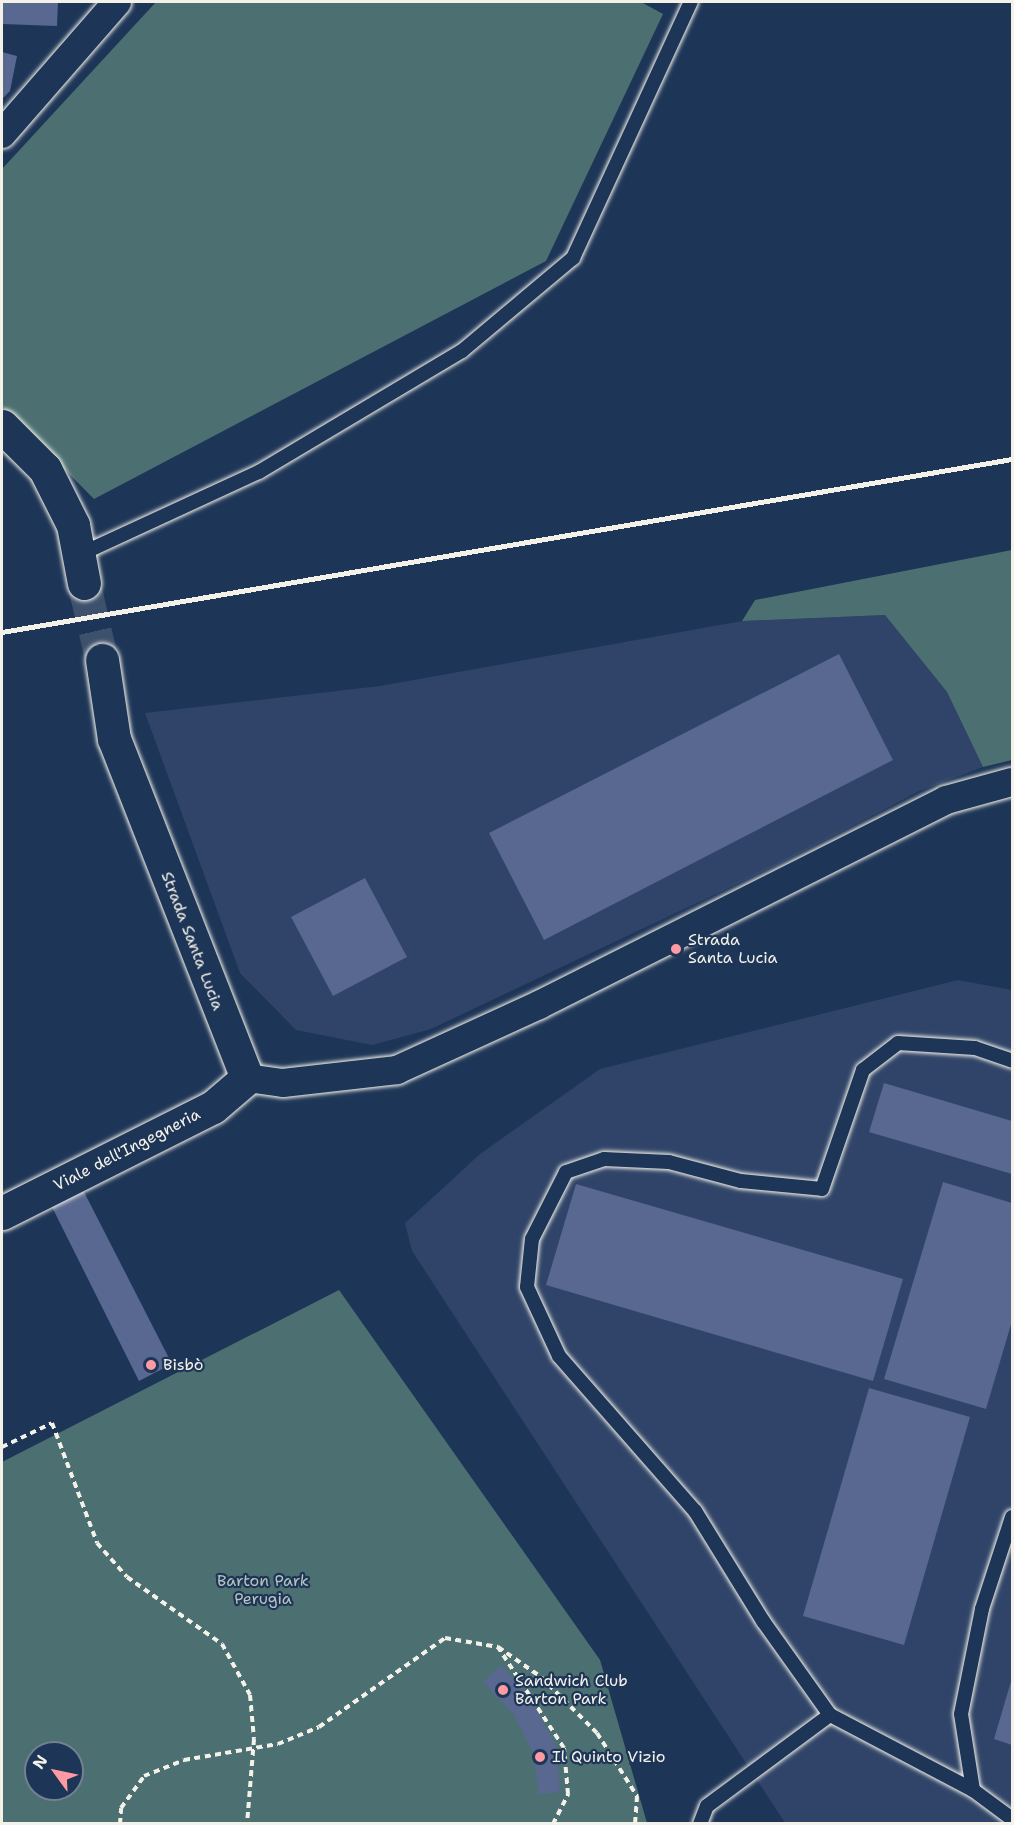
<!DOCTYPE html>
<meta charset="utf-8">
<style>
body{margin:0}
#map{position:relative;width:1014px;height:1825px;overflow:hidden;background:#1d3557;font-family:"Shantell Sans",sans-serif}
div>[style]{position:absolute}
.built>*{inset:0;background:#2f4468}
.green>*{inset:0;background:#4c7072}
.building>*{inset:0;background:#586890}
.secondary-tunnel>*{height:33px;margin-top:-16.5px;transform-origin:0;background:repeating-linear-gradient(90deg,#3d516d 0 33px,transparent 0 49px)}
.path>*{height:4px;margin-top:-2px;transform-origin:0;background:repeating-linear-gradient(90deg,#f4f1e8 0 6px,transparent 0 10.5px)}
.roads{filter:drop-shadow(0 0 2px #f4f1e8) drop-shadow(0 0 2px #f4f1e8)}
.lane>*{height:14px;margin:-7px;padding:0 7px;transform-origin:7px;border-radius:7px;background:#1d3557}
.street>*{height:28px;margin:-14px;padding:0 14px;transform-origin:14px;border-radius:14px;background:#1d3557}
.secondary>*{height:33px;margin:-16.5px;padding:0 16.5px;transform-origin:16.5px;border-radius:16.5px;background:#1d3557}
.rail>*{height:4.5px;margin:-2.25px;padding:0 2.25px;transform-origin:2.25px;border-radius:2.25px;background:#f4f1e8}
.dots>*{width:16px;height:16px;translate:-50% -50%;box-sizing:border-box;border:3px solid #1d3557;border-radius:50%}
span{translate:-50% -50%;white-space:nowrap;text-align:center;line-height:1.15;-webkit-text-stroke:4.5px #1d3557;paint-order:stroke}
.poi-label{font-size:16px;color:#f4f1e8}
.left{translate:0 -50%;text-align:left}
.street-label{font-size:16px;color:#f4f1e8}
.park-label{font-size:16px;color:#b9c4bf}
.frame{position:absolute;inset:0;border:3px solid #f4f1e8;pointer-events:none}
.north{position:absolute;left:24px;top:1741px;width:60px;height:60px;box-sizing:border-box;background:#1d3557;border:2px solid #738091;border-radius:50%;rotate:303deg;font-size:16px;font-weight:700;line-height:24px;text-align:center;color:#f4f1e8}
.north::after{content:'';display:block;margin:auto;width:21px;height:27px;background:#ff9aa2;clip-path:polygon(50% 0,100% 100%,50% 72%,0 100%)}
</style>
<div id="map">
<div class="built">
<div style="clip-path:polygon(885px 615px,947px 692px,983px 767px,919px 791px,779px 864px,431px 1029px,372px 1045px,296px 1030px,240px 973px,145px 713px,380px 686px,742px 621px)"></div>
<div style="clip-path:polygon(958px 980px,1012px 990px,1012px 1823px,785px 1823px,412px 1251px,405px 1223px,480px 1154px,600px 1069px)"></div>
</div>
<div class="green">
<div style="clip-path:polygon(156px 2px,641px 2px,663px 14px,546px 261px,94px 499px,2px 406px,2px 169px)"></div>
<div style="clip-path:polygon(1012px 550px,1012px 760px,983px 767px,947px 692px,885px 615px,742px 621px,755px 600px)"></div>
<div style="clip-path:polygon(evenodd,339px 1290px,600px 1660px,647px 1823px,2px 1824px,2px 1462px,339px 1290px,36px 1753px,72px 1753px,72px 1789px,36px 1789px,36px 1753px)"></div>
</div>
<div class="building">
<div style="clip-path:polygon(2px 2px,58px 2px,57px 26px,2px 24px)"></div>
<div style="clip-path:polygon(2px 52px,17px 56px,10px 91px,2px 99px)"></div>
<div style="clip-path:polygon(839px 654px,893px 760px,544px 940px,489px 833px)"></div>
<div style="clip-path:polygon(365px 878px,407px 957px,333px 996px,291px 917px)"></div>
<div style="clip-path:polygon(884px 1083px,1012px 1121px,1012px 1174px,869px 1132px)"></div>
<div style="clip-path:polygon(943px 1182px,1012px 1203px,1012px 1321px,986px 1409px,884px 1379px)"></div>
<div style="clip-path:polygon(576px 1184px,903px 1279px,873px 1381px,546px 1285px)"></div>
<div style="clip-path:polygon(81px 1186px,172px 1364px,139px 1381px,50px 1203px)"></div>
<div style="clip-path:polygon(869px 1388px,970px 1417px,904px 1645px,803px 1616px)"></div>
<div style="clip-path:polygon(501px 1665px,532px 1701px,556px 1746px,560px 1792px,539px 1794px,533px 1752px,513px 1713px,483px 1682px)"></div>
<div style="clip-path:polygon(1012px 1678px,1012px 1745px,994px 1739px)"></div>
</div>
<div class="secondary-tunnel">
<div style="left:84px;top:583px;width:79px;rotate:76.8deg"></div>
</div>
<div class="path">
<div style="left:2px;top:1447px;width:55px;rotate:-25.6deg"></div>
<div style="left:52px;top:1423px;width:128px;rotate:69.4deg"></div>
<div style="left:97px;top:1543px;width:45px;rotate:48.6deg"></div>
<div style="left:127px;top:1577px;width:116px;rotate:35.2deg"></div>
<div style="left:222px;top:1644px;width:58px;rotate:61.2deg"></div>
<div style="left:250px;top:1695px;width:44px;rotate:84.8deg"></div>
<div style="left:254px;top:1739px;width:85px;rotate:94.7deg"></div>
<div style="left:120px;top:1824px;width:16px;rotate:-86deg"></div>
<div style="left:121px;top:1808px;width:39px;rotate:-54deg"></div>
<div style="left:144px;top:1776px;width:43px;rotate:-21.8deg"></div>
<div style="left:184px;top:1760px;width:95px;rotate:-9.7deg"></div>
<div style="left:278px;top:1744px;width:44px;rotate:-22.5deg"></div>
<div style="left:319px;top:1727px;width:154px;rotate:-35.2deg"></div>
<div style="left:445px;top:1638px;width:54px;rotate:9.6deg"></div>
<div style="left:553px;top:1824px;width:34px;rotate:-63deg"></div>
<div style="left:568px;top:1794px;width:46px;rotate:-95deg"></div>
<div style="left:564px;top:1748px;width:121px;rotate:-123.2deg"></div>
<div style="left:498px;top:1647px;width:52px;rotate:34.9deg"></div>
<div style="left:541px;top:1677px;width:79px;rotate:45deg"></div>
<div style="left:597px;top:1733px;width:75px;rotate:57.6deg"></div>
<div style="left:637px;top:1796px;width:28px;rotate:94deg"></div>
</div>
<div class="roads">
<div class="lane">
<div style="left:79px;top:555px;width:198px;rotate:-24.8deg"></div>
<div style="left:259px;top:472px;width:236px;rotate:-30.8deg"></div>
<div style="left:462px;top:351px;width:145px;rotate:-40deg"></div>
<div style="left:573px;top:258px;width:282px;rotate:-65.3deg"></div>
<div style="left:1012px;top:1517px;width:97px;rotate:108.1deg"></div>
<div style="left:982px;top:1609px;width:107px;rotate:101.3deg"></div>
<div style="left:961px;top:1714px;width:77px;rotate:81deg"></div>
<div style="left:973px;top:1790px;width:49px;rotate:36.6deg"></div>
<div style="left:973px;top:1790px;width:161px;rotate:-152.3deg"></div>
<div style="left:830px;top:1715px;width:115px;rotate:-125.5deg"></div>
<div style="left:763px;top:1621px;width:129px;rotate:-121.7deg"></div>
<div style="left:695px;top:1511px;width:206px;rotate:-131.3deg"></div>
<div style="left:559px;top:1356px;width:76px;rotate:-114.9deg"></div>
<div style="left:527px;top:1287px;width:48px;rotate:-84.1deg"></div>
<div style="left:532px;top:1239px;width:75px;rotate:-63.1deg"></div>
<div style="left:566px;top:1172px;width:40px;rotate:-18.9deg"></div>
<div style="left:604px;top:1159px;width:65px;rotate:2.6deg"></div>
<div style="left:669px;top:1162px;width:74px;rotate:14.8deg"></div>
<div style="left:741px;top:1181px;width:81px;rotate:5.6deg"></div>
<div style="left:822px;top:1189px;width:126px;rotate:-71deg"></div>
<div style="left:863px;top:1070px;width:44px;rotate:-37.6deg"></div>
<div style="left:898px;top:1043px;width:77px;rotate:3.7deg"></div>
<div style="left:975px;top:1048px;width:39px;rotate:19deg"></div>
<div style="left:700px;top:1824px;width:19px;rotate:-69deg"></div>
<div style="left:707px;top:1806px;width:153px;rotate:-36.5deg"></div>
</div>
<div class="street">
<div style="left:2px;top:134px;width:175px;rotate:-48.9deg"></div>
<div style="left:247px;top:1078px;width:36px;rotate:8deg"></div>
<div style="left:283px;top:1083px;width:115px;rotate:-6.5deg"></div>
<div style="left:397px;top:1070px;width:156px;rotate:-24.6deg"></div>
<div style="left:539px;top:1005px;width:456px;rotate:-26.7deg"></div>
<div style="left:946px;top:800px;width:68px;rotate:-15.3deg"></div>
</div>
<div class="secondary">
<div style="left:2px;top:426px;width:61px;rotate:45deg"></div>
<div style="left:45px;top:469px;width:63px;rotate:63.4deg"></div>
<div style="left:73px;top:525px;width:59px;rotate:79.3deg"></div>
<div style="left:2px;top:1213px;width:236px;rotate:-26.7deg"></div>
<div style="left:213px;top:1107px;width:45px;rotate:-40.5deg"></div>
<div style="left:247px;top:1078px;width:364px;rotate:-111.4deg"></div>
<div style="left:114px;top:739px;width:80px;rotate:-98.6deg"></div>
</div>
</div>
<div class="rail">
<div style="left:2px;top:632px;width:1025px;rotate:-9.72deg"></div>
</div>
<div class="dots">
<div style="left:676px;top:949px;background:#ff9aa2"></div>
<div style="left:151px;top:1365px;background:#ff9aa2"></div>
<div style="left:503px;top:1690px;background:#ff9aa2"></div>
<div style="left:540px;top:1757px;background:#ff9aa2"></div>
</div>
<div class="poi-label">
<span class="left" style="left:688px;top:949px">Strada<br>Santa Lucia</span>
<span class="left" style="left:163px;top:1365px">Bisbò</span>
<span class="left" style="left:515px;top:1690px">Sandwich Club<br>Barton Park</span>
<span class="left" style="left:552px;top:1757px">Il Quinto Vizio</span>
</div>
<div class="street-label">
<span style="left:192px;top:941px;rotate:69deg">Strada Santa Lucia</span>
<span style="left:127px;top:1150px;rotate:-27deg">Viale dell'Ingegneria</span>
</div>
<div class="park-label">
<span style="left:263px;top:1590px">Barton Park<br>Perugia</span>
</div>
<div class="frame"></div>
<div class="north">N</div>
</div>
